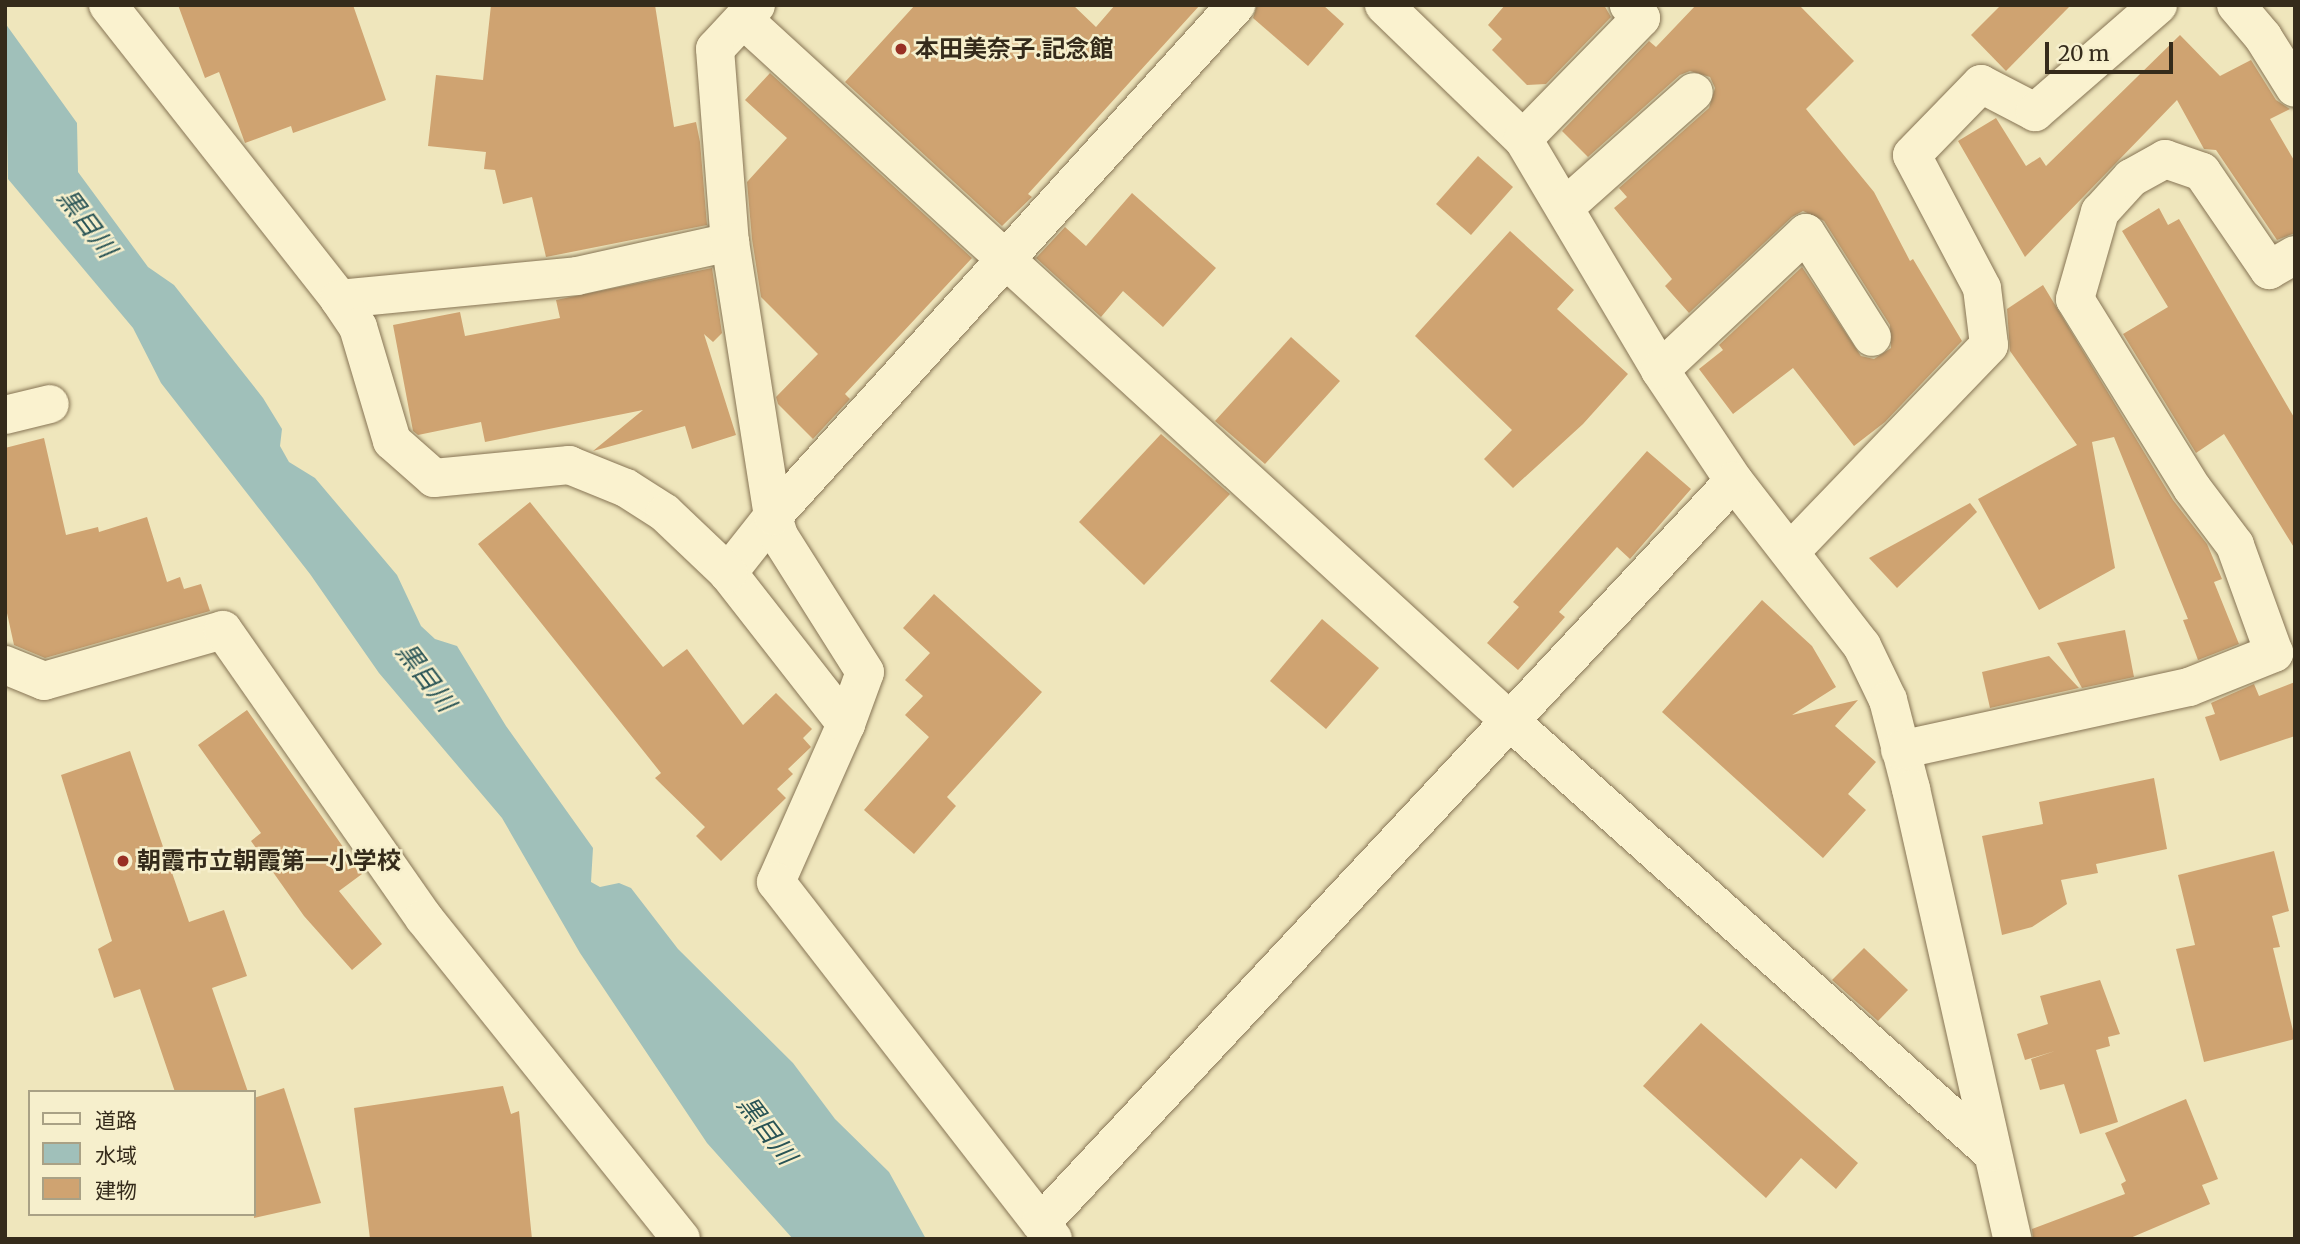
<!DOCTYPE html>
<meta charset="utf-8">
<style>
body{margin:0}
#map{position:relative;width:2300px;height:1244px;overflow:hidden;background:#efe6bc;font-family:Merriweather,"Noto Sans JP",serif}
div>[style]{position:absolute}
.water>*{inset:0;background:#a0c0ba}
.building>*{inset:0;background:#cfa371}
.roads{filter:drop-shadow(0 0 2px #877555) drop-shadow(0 0 2px #877555)}
.minor>*{height:38px;margin:-19px;padding:0 19px;transform-origin:19px;border-radius:19px;background:#faf2cf}
.dots>*{width:19px;height:19px;translate:-50% -50%;box-sizing:border-box;border:4px solid #f6efcc;border-radius:50%}
span{translate:-50% -50%;white-space:nowrap;text-align:center;line-height:1.15;-webkit-text-stroke:5px #f6efcc;paint-order:stroke}
.poi-label{font-size:24px;color:#352b1b;font-weight:700}
.left{translate:0 -50%;text-align:left}
.water-label{font-size:26px;color:#295456;font-style:italic}
.frame{position:absolute;inset:0;border:7px solid #352b1b;pointer-events:none}
.legend{position:absolute;left:28px;top:1090px;width:228px;height:126px;box-sizing:border-box;background:#f6efcc;border:2px solid #a9a185;margin:0;padding:9px 12px;list-style:none;font-size:21px;color:#352b1b}
.legend li{display:flex;align-items:center;gap:14px;height:35px}
.legend b{width:35px;border:2px solid #a9a185}
.scale{position:absolute;left:2045px;top:42px;width:128px;height:32px;box-sizing:border-box;border:4px solid #352b1b;border-top:0;padding-left:9px;font-size:21px;line-height:24px;white-space:nowrap;color:#352b1b;-webkit-text-stroke:5px #f6efcc;paint-order:stroke}
</style>
<div id="map">
<div class="water">
<div style="clip-path:polygon(5px 23px,77px 123px,78px 172px,148px 267px,174px 285px,263px 398px,282px 429px,280px 446px,289px 462px,315px 478px,397px 575px,421px 626px,435px 639px,457px 646px,506px 726px,593px 848px,591px 882px,600px 887px,619px 883px,631px 888px,678px 949px,793px 1063px,835px 1119px,889px 1172px,926px 1239px,793px 1239px,707px 1143px,580px 953px,502px 818px,379px 673px,310px 574px,161px 383px,133px 328px,8px 179px)"></div>
</div>
<div class="building">
<div style="clip-path:polygon(178px 5px,353px 5px,386px 100px,293px 133px,291px 126px,245px 143px,219px 72px,205px 78px)"></div>
<div style="clip-path:polygon(491px 5px,655px 5px,674px 127px,696px 122px,700px 142px,707px 225px,546px 257px,532px 197px,503px 204px,495px 170px,484px 169px,486px 152px,428px 146px,436px 75px,483px 80px)"></div>
<div style="clip-path:polygon(915px 5px,1073px 5px,1096px 27px,1115px 5px,1200px 5px,1028px 194px,1032px 197px,1002px 226px,845px 82px)"></div>
<div style="clip-path:polygon(1257px 5px,1323px 5px,1344px 24px,1308px 66px,1253px 18px)"></div>
<div style="clip-path:polygon(1505px 5px,1604px 5px,1611px 17px,1546px 84px,1527px 85px,1492px 50px,1502px 39px,1488px 25px)"></div>
<div style="clip-path:polygon(1696px 5px,1799px 5px,1854px 61px,1806px 109px,1874px 192px,1910px 261px,1913px 259px,1962px 341px,1885px 422px,1854px 446px,1793px 368px,1733px 414px,1699px 369px,1723px 350px,1719px 345px,1802px 267px,1861px 356px,1874px 359px,1891px 348px,1890px 325px,1824px 221px,1803px 211px,1792px 217px,1689px 313px,1665px 286px,1672px 279px,1614px 208px,1627px 197px,1619px 188px,1709px 108px,1715px 88px,1710px 77px,1690px 71px,1680px 75px,1588px 157px,1562px 131px,1649px 41px,1656px 47px)"></div>
<div style="clip-path:polygon(2001px 5px,2071px 5px,2006px 71px,1971px 35px)"></div>
<div style="clip-path:polygon(2180px 35px,2220px 76px,2251px 60px,2276px 100px,2290px 109px,2270px 119px,2295px 162px,2295px 233px,2277px 240px,2216px 150px,2204px 149px,2177px 100px,2025px 257px,1958px 141px,1996px 118px,2026px 166px,2040px 157px,2046px 166px)"></div>
<div style="clip-path:polygon(770px 73px,972px 258px,845px 394px,850px 399px,813px 439px,778px 404px,776px 397px,818px 354px,761px 297px,752px 239px,747px 182px,787px 138px,745px 100px)"></div>
<div style="clip-path:polygon(1478px 156px,1513px 187px,1471px 235px,1436px 204px)"></div>
<div style="clip-path:polygon(1132px 193px,1216px 268px,1163px 327px,1123px 291px,1101px 317px,1036px 258px,1065px 227px,1086px 246px)"></div>
<div style="clip-path:polygon(2159px 208px,2168px 225px,2179px 219px,2295px 419px,2295px 549px,2224px 434px,2196px 453px,2123px 334px,2168px 307px,2122px 231px)"></div>
<div style="clip-path:polygon(1510px 231px,1574px 290px,1557px 309px,1628px 374px,1583px 424px,1513px 488px,1484px 459px,1512px 430px,1415px 336px)"></div>
<div style="clip-path:polygon(712px 268px,722px 333px,713px 342px,704px 334px,736px 435px,692px 449px,685px 426px,593px 451px,643px 410px,485px 442px,481px 422px,418px 435px,413px 431px,393px 325px,460px 312px,465px 336px,560px 318px,556px 300px)"></div>
<div style="clip-path:polygon(2043px 285px,2173px 500px,2207px 544px,2222px 579px,2214px 582px,2239px 644px,2198px 660px,2183px 620px,2188px 619px,2114px 437px,2092px 442px,2115px 568px,2039px 610px,1978px 499px,2077px 445px,2010px 351px,2007px 309px)"></div>
<div style="clip-path:polygon(1291px 337px,1340px 381px,1265px 464px,1215px 421px)"></div>
<div style="clip-path:polygon(1161px 434px,1230px 494px,1144px 585px,1079px 522px)"></div>
<div style="clip-path:polygon(44px 438px,66px 535px,98px 527px,99px 532px,147px 517px,167px 582px,180px 577px,184px 589px,201px 584px,210px 611px,45px 658px,14px 645px,5px 604px,5px 448px)"></div>
<div style="clip-path:polygon(1647px 451px,1691px 489px,1630px 559px,1617px 547px,1559px 612px,1565px 617px,1518px 670px,1487px 643px,1519px 607px,1513px 602px)"></div>
<div style="clip-path:polygon(530px 502px,663px 667px,687px 649px,743px 725px,776px 693px,812px 729px,803px 738px,811px 747px,788px 769px,793px 774px,777px 789px,786px 798px,721px 861px,696px 836px,705px 827px,655px 778px,661px 773px,478px 544px)"></div>
<div style="clip-path:polygon(1970px 503px,1977px 512px,1897px 588px,1869px 558px)"></div>
<div style="clip-path:polygon(934px 594px,1042px 692px,947px 797px,956px 806px,914px 854px,864px 810px,929px 737px,905px 715px,923px 696px,905px 680px,930px 653px,903px 628px)"></div>
<div style="clip-path:polygon(1762px 600px,1812px 646px,1836px 687px,1792px 715px,1858px 700px,1835px 726px,1876px 762px,1848px 794px,1866px 810px,1823px 858px,1662px 712px)"></div>
<div style="clip-path:polygon(1322px 619px,1379px 668px,1326px 729px,1270px 681px)"></div>
<div style="clip-path:polygon(2125px 630px,2134px 677px,2082px 688px,2057px 643px)"></div>
<div style="clip-path:polygon(2049px 656px,2079px 688px,1990px 708px,1982px 672px)"></div>
<div style="clip-path:polygon(2295px 682px,2295px 736px,2220px 761px,2205px 717px,2215px 714px,2211px 703px,2254px 684px,2259px 696px)"></div>
<div style="clip-path:polygon(247px 710px,362px 874px,339px 891px,382px 944px,352px 970px,304px 916px,251px 841px,261px 833px,198px 745px)"></div>
<div style="clip-path:polygon(130px 751px,189px 922px,224px 910px,247px 976px,212px 988px,248px 1092px,175px 1092px,140px 989px,114px 998px,98px 949px,112px 941px,61px 775px)"></div>
<div style="clip-path:polygon(2154px 778px,2167px 849px,2096px 864px,2098px 873px,2061px 880px,2067px 904px,2032px 927px,2002px 935px,1982px 836px,2043px 824px,2039px 802px)"></div>
<div style="clip-path:polygon(2274px 851px,2289px 911px,2272px 916px,2280px 947px,2273px 948px,2295px 1039px,2204px 1062px,2176px 949px,2195px 945px,2178px 875px)"></div>
<div style="clip-path:polygon(1864px 948px,1908px 990px,1878px 1021px,1832px 980px)"></div>
<div style="clip-path:polygon(2100px 980px,2120px 1034px,2108px 1037px,2110px 1046px,2096px 1050px,2118px 1122px,2080px 1134px,2064px 1084px,2040px 1090px,2031px 1059px,2055px 1051px,2025px 1060px,2017px 1034px,2048px 1024px,2040px 996px)"></div>
<div style="clip-path:polygon(1701px 1023px,1858px 1163px,1836px 1189px,1801px 1158px,1766px 1198px,1643px 1086px)"></div>
<div style="clip-path:polygon(503px 1086px,511px 1114px,519px 1111px,532px 1239px,370px 1239px,354px 1108px)"></div>
<div style="clip-path:polygon(284px 1088px,321px 1203px,254px 1218px,254px 1098px)"></div>
<div style="clip-path:polygon(2186px 1099px,2218px 1179px,2202px 1185px,2210px 1204px,2128px 1239px,2033px 1239px,2032px 1229px,2125px 1194px,2121px 1184px,2126px 1181px,2105px 1133px)"></div>
</div>
<div class="roads">
<div class="minor">
<div style="left:108px;top:5px;width:374px;rotate:51.8deg"></div>
<div style="left:339px;top:299px;width:239px;rotate:-5.5deg"></div>
<div style="left:577px;top:276px;width:157px;rotate:-12.5deg"></div>
<div style="left:756px;top:5px;width:60px;rotate:133deg"></div>
<div style="left:715px;top:49px;width:194px;rotate:85.6deg"></div>
<div style="left:730px;top:242px;width:277px;rotate:81.1deg"></div>
<div style="left:773px;top:516px;width:73px;rotate:128.3deg"></div>
<div style="left:728px;top:573px;width:192px;rotate:52deg"></div>
<div style="left:846px;top:724px;width:173px;rotate:113.9deg"></div>
<div style="left:776px;top:882px;width:452px;rotate:52.2deg"></div>
<div style="left:1384px;top:5px;width:193px;rotate:44deg"></div>
<div style="left:1523px;top:139px;width:269px;rotate:59.3deg"></div>
<div style="left:1660px;top:370px;width:133px;rotate:56.3deg"></div>
<div style="left:1734px;top:481px;width:209px;rotate:52.2deg"></div>
<div style="left:1862px;top:646px;width:60px;rotate:64.3deg"></div>
<div style="left:1888px;top:700px;width:92px;rotate:75.5deg"></div>
<div style="left:1911px;top:789px;width:461px;rotate:77.3deg"></div>
<div style="left:2236px;top:5px;width:42px;rotate:49.8deg"></div>
<div style="left:2263px;top:37px;width:60px;rotate:57.9deg"></div>
<div style="left:743px;top:19px;width:1040px;rotate:42.47deg"></div>
<div style="left:1510px;top:721px;width:646px;rotate:41.86deg"></div>
<div style="left:1523px;top:139px;width:169px;rotate:-45.7deg"></div>
<div style="left:1641px;top:18px;width:18px;rotate:-133deg"></div>
<div style="left:1566px;top:206px;width:171px;rotate:-41.7deg"></div>
<div style="left:339px;top:299px;width:34px;rotate:56deg"></div>
<div style="left:358px;top:327px;width:119px;rotate:73.4deg"></div>
<div style="left:392px;top:441px;width:56px;rotate:41.4deg"></div>
<div style="left:434px;top:478px;width:136px;rotate:-5.5deg"></div>
<div style="left:569px;top:465px;width:61px;rotate:22deg"></div>
<div style="left:626px;top:488px;width:46px;rotate:32.7deg"></div>
<div style="left:665px;top:513px;width:87px;rotate:43.6deg"></div>
<div style="left:1660px;top:370px;width:200px;rotate:-43.2deg"></div>
<div style="left:1806px;top:233px;width:123px;rotate:57.6deg"></div>
<div style="left:5px;top:415px;width:46px;rotate:-13.7deg"></div>
<div style="left:1790px;top:552px;width:287px;rotate:-46.1deg"></div>
<div style="left:1989px;top:345px;width:57px;rotate:-97deg"></div>
<div style="left:1982px;top:288px;width:150px;rotate:-117.8deg"></div>
<div style="left:1912px;top:155px;width:99px;rotate:-45.8deg"></div>
<div style="left:1981px;top:84px;width:61px;rotate:27.4deg"></div>
<div style="left:2035px;top:112px;width:163px;rotate:-41deg"></div>
<div style="left:5px;top:665px;width:42px;rotate:22.3deg"></div>
<div style="left:44px;top:681px;width:186px;rotate:-15.9deg"></div>
<div style="left:223px;top:630px;width:351px;rotate:55.1deg"></div>
<div style="left:424px;top:918px;width:411px;rotate:51.3deg"></div>
<div style="left:846px;top:724px;width:55px;rotate:-69.9deg"></div>
<div style="left:865px;top:672px;width:161px;rotate:-122.3deg"></div>
<div style="left:779px;top:536px;width:21px;rotate:-107deg"></div>
<div style="left:773px;top:516px;width:690px;rotate:-47.82deg"></div>
<div style="left:1900px;top:750px;width:296px;rotate:-12.3deg"></div>
<div style="left:2189px;top:687px;width:92px;rotate:-21.8deg"></div>
<div style="left:2274px;top:653px;width:115px;rotate:-109.9deg"></div>
<div style="left:2235px;top:545px;width:71px;rotate:-127deg"></div>
<div style="left:2192px;top:488px;width:222px;rotate:-121.8deg"></div>
<div style="left:2075px;top:299px;width:91px;rotate:-74deg"></div>
<div style="left:2100px;top:212px;width:46px;rotate:-47.6deg"></div>
<div style="left:2131px;top:178px;width:39px;rotate:-29deg"></div>
<div style="left:2165px;top:159px;width:39px;rotate:19deg"></div>
<div style="left:2202px;top:172px;width:119px;rotate:55.6deg"></div>
<div style="left:2269px;top:270px;width:30px;rotate:-30deg"></div>
<div style="left:1041px;top:1223px;width:1015px;rotate:-46.96deg"></div>
</div>
</div>
<div class="dots">
<div style="left:901px;top:49px;background:#983024"></div>
<div style="left:123px;top:861px;background:#983024"></div>
</div>
<div class="poi-label">
<span class="left" style="left:915px;top:49px">本田美奈子.記念館</span>
<span class="left" style="left:137px;top:861px">朝霞市立朝霞第一小学校</span>
</div>
<div class="water-label">
<span style="left:87px;top:223px;rotate:53deg">黒目川</span>
<span style="left:426px;top:677px;rotate:53deg">黒目川</span>
<span style="left:767px;top:1130px;rotate:53deg">黒目川</span>
</div>
<div class="frame"></div>
<ul class="legend">
<li><b style="height:9px;background:#faf2cf"></b>道路</li>
<li><b style="height:19px;background:#a0c0ba"></b>水域</li>
<li><b style="height:19px;background:#cfa371"></b>建物</li>
</ul>
<div class="scale">20 m</div>
</div>
